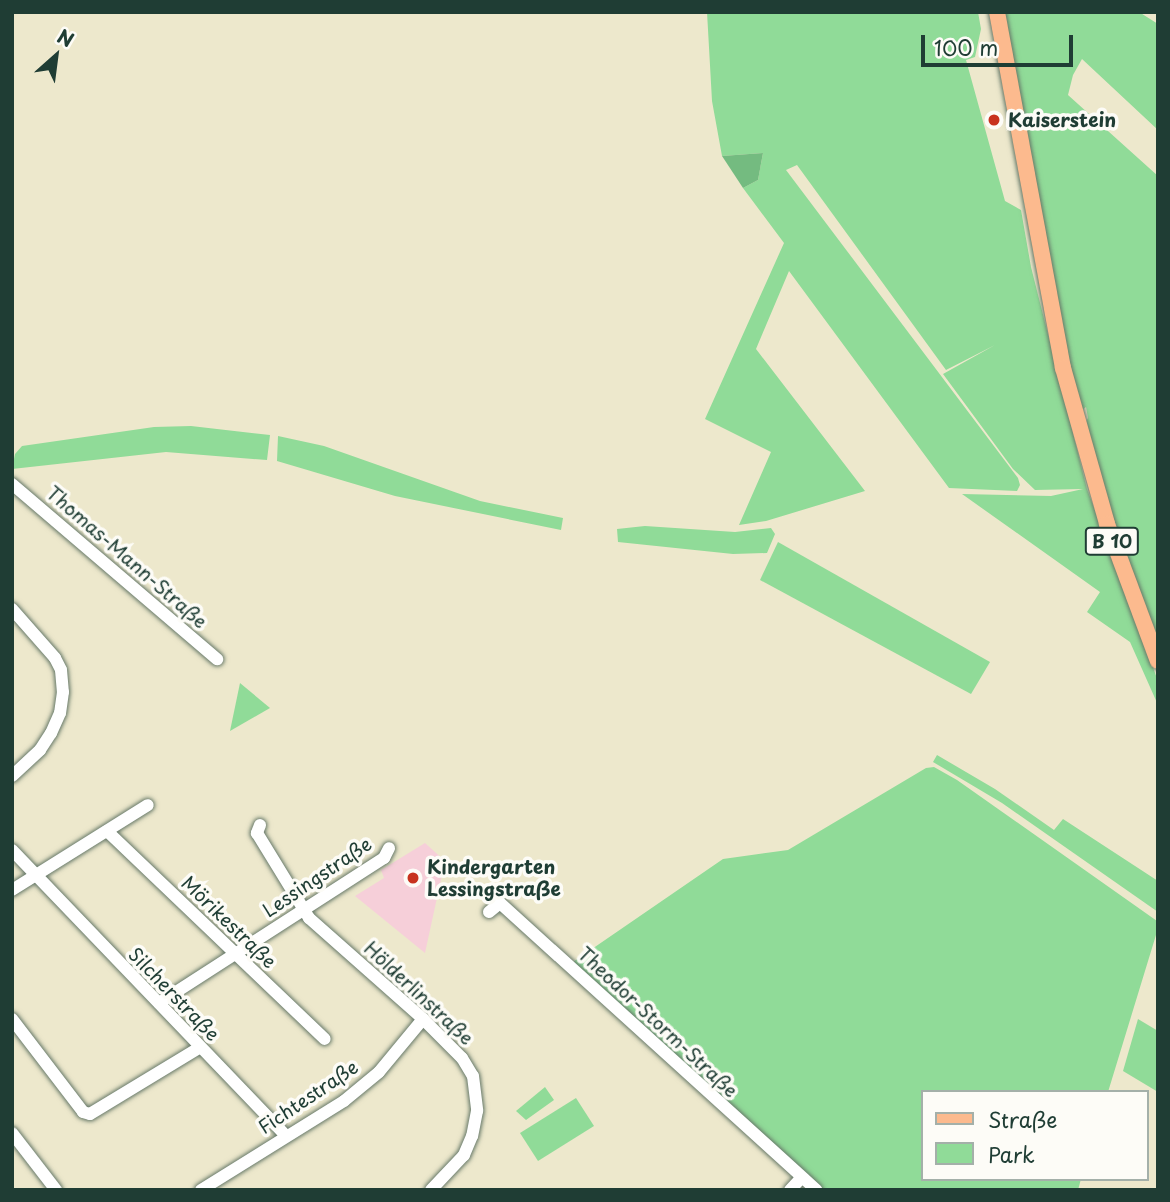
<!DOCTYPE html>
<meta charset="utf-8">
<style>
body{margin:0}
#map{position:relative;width:1170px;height:1202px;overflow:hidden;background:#ede8cc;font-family:"Playpen Sans",sans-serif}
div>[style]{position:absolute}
.built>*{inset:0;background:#f6cfd9}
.green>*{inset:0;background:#90db98}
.forest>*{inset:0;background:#74bb80}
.roads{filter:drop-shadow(0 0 2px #677969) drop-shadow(0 0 2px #677969)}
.minor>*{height:12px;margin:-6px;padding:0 6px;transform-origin:6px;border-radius:6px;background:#fff}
.major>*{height:16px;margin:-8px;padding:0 8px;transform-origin:8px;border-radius:8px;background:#fcba8e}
.dots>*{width:19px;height:19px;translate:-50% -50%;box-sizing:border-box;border:4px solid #fdfcf7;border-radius:50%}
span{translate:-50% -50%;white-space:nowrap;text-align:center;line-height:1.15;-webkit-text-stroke:7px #fdfcf7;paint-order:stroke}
.shield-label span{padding:2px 5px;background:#fdfcf7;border:2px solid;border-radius:5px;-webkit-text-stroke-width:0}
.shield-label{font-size:18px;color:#1f3d34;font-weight:700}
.poi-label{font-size:19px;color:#1f3d34;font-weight:700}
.left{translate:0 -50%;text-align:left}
.street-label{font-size:19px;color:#1f3d34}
.frame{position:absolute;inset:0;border:14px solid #1f3d34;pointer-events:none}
.legend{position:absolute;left:921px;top:1090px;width:228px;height:91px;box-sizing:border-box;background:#fdfcf7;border:2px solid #a4b0a9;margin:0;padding:9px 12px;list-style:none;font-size:21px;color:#1f3d34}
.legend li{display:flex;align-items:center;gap:14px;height:35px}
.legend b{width:35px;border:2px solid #a4b0a9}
.north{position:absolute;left:21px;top:21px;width:70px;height:70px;-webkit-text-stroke:5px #fdfcf7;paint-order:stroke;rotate:28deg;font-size:19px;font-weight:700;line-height:28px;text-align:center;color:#1f3d34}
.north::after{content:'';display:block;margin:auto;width:24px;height:32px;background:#1f3d34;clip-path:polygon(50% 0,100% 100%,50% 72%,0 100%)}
.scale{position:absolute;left:921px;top:35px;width:152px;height:32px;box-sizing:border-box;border:4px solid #1f3d34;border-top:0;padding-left:9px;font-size:21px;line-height:24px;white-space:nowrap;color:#1f3d34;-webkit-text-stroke:5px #fdfcf7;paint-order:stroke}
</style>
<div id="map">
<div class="built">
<div style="clip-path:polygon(425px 843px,445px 861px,425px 953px,355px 896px,384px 878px,381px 870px)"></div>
</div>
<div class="green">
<div style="clip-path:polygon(707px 12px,978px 12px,981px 29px,975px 57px,966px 60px,1005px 201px,1021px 210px,1031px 267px,1087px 489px,1158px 681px,1158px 705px,1130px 642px,1087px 612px,1100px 592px,962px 494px,1051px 496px,1083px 489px,1035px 490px,1013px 469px,943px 374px,995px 345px,946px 370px,797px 165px,786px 170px,1018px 478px,1020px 485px,1017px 491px,949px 488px,789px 271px,756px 349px,865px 491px,766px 521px,739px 525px,771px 452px,705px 419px,784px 243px,743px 188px,758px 180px,763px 153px,722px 156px,712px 101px)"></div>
<div style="clip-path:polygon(1003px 12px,1139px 12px,1158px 24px,1158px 130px,1082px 59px,1073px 75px,1068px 95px,1158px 176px,1158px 641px,1127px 564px,1084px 425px,1088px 418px,1086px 407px,1082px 410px,1079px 407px,1048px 257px)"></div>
<div style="clip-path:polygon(191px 426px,270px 435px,267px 460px,166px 452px,12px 469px,15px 454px,22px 446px,154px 427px)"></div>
<div style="clip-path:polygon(278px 436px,324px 446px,480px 501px,563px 518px,561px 530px,395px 496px,277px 461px)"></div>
<div style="clip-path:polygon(645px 526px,735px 532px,771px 528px,775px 534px,767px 553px,733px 554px,618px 542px,617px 529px)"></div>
<div style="clip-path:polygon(778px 542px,990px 662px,971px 694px,760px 580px)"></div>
<div style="clip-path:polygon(240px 683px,270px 708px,230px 731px)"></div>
<div style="clip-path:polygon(937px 755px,995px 789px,1054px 830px,1063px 819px,1158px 881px,1158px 912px,1002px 803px,933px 762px)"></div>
<div style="clip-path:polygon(934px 767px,957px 780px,1157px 921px,1156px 935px,1108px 1092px,923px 1092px,923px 1179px,1081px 1179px,1078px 1190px,824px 1190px,573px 962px,723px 859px,788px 850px,926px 768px)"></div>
<div style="clip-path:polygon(1138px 1019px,1158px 1031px,1158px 1092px,1123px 1071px)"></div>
<div style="clip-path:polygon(545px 1087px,554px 1100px,526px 1120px,516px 1111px)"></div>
<div style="clip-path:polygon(576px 1098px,594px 1126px,538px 1161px,520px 1133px)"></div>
</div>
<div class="forest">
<div style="clip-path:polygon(763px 153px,758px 180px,743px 188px,722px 156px)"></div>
</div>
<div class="roads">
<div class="minor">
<div style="left:12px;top:484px;width:270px;rotate:40.5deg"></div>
<div style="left:12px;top:609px;width:65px;rotate:48.7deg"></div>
<div style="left:55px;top:658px;width:13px;rotate:63deg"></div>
<div style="left:61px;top:670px;width:22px;rotate:85deg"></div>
<div style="left:63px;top:692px;width:21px;rotate:98deg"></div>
<div style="left:60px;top:713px;width:22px;rotate:114deg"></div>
<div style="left:51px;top:733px;width:20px;rotate:123deg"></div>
<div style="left:40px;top:750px;width:38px;rotate:137deg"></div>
<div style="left:260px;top:825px;width:9px;rotate:111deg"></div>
<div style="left:257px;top:833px;width:100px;rotate:58.5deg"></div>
<div style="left:309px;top:918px;width:152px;rotate:41.5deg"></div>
<div style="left:423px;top:1019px;width:55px;rotate:45deg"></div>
<div style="left:462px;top:1058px;width:21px;rotate:59deg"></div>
<div style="left:473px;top:1076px;width:35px;rotate:83deg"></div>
<div style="left:477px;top:1111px;width:25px;rotate:101deg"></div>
<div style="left:472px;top:1136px;width:21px;rotate:113deg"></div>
<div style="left:464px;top:1155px;width:48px;rotate:133.3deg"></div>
<div style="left:107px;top:831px;width:301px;rotate:43.7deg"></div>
<div style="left:12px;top:850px;width:396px;rotate:46.2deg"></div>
<div style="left:12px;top:890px;width:160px;rotate:-32deg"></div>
<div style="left:489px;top:912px;width:14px;rotate:-39deg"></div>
<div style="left:500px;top:903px;width:427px;rotate:42.2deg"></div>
<div style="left:159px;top:1003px;width:268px;rotate:-32.8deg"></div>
<div style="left:384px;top:858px;width:11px;rotate:-63deg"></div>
<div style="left:12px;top:1019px;width:117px;rotate:52.6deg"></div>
<div style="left:83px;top:1112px;width:7px;rotate:16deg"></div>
<div style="left:90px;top:1114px;width:127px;rotate:-31.2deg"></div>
<div style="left:12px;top:1133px;width:72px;rotate:52.3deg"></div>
<div style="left:201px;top:1190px;width:168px;rotate:-31.9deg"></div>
<div style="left:344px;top:1101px;width:45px;rotate:-39.6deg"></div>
<div style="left:379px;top:1072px;width:69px;rotate:-50.3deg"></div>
<div style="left:790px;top:1190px;width:16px;rotate:-47deg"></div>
</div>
<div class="major">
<div style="left:997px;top:12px;width:362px;rotate:79.5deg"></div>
<div style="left:1063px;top:368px;width:162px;rotate:74.2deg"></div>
<div style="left:1107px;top:524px;width:146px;rotate:69.6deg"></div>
</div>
</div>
<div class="dots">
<div style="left:994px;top:120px;background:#c8321e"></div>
<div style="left:413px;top:878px;background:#c8321e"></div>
</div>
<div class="shield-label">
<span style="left:1112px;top:541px">B 10</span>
</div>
<div class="poi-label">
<span class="left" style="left:1008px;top:120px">Kaiserstein</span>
<span class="left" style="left:427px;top:878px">Kindergarten<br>Lessingstraße</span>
</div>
<div class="street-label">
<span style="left:127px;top:557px;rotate:41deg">Thomas-Mann-Straße</span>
<span style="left:317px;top:877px;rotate:-34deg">Lessingstraße</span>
<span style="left:229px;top:922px;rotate:44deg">Mörikestraße</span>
<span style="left:419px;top:993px;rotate:43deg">Hölderlinstraße</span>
<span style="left:174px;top:994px;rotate:46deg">Silcherstraße</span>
<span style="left:658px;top:1022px;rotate:43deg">Theodor-Storm-Straße</span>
<span style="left:308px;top:1097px;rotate:-34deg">Fichtestraße</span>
</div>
<div class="frame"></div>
<ul class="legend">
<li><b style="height:9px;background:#fcba8e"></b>Straße</li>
<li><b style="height:19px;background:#90db98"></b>Park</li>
</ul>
<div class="north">N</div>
<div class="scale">100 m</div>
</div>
